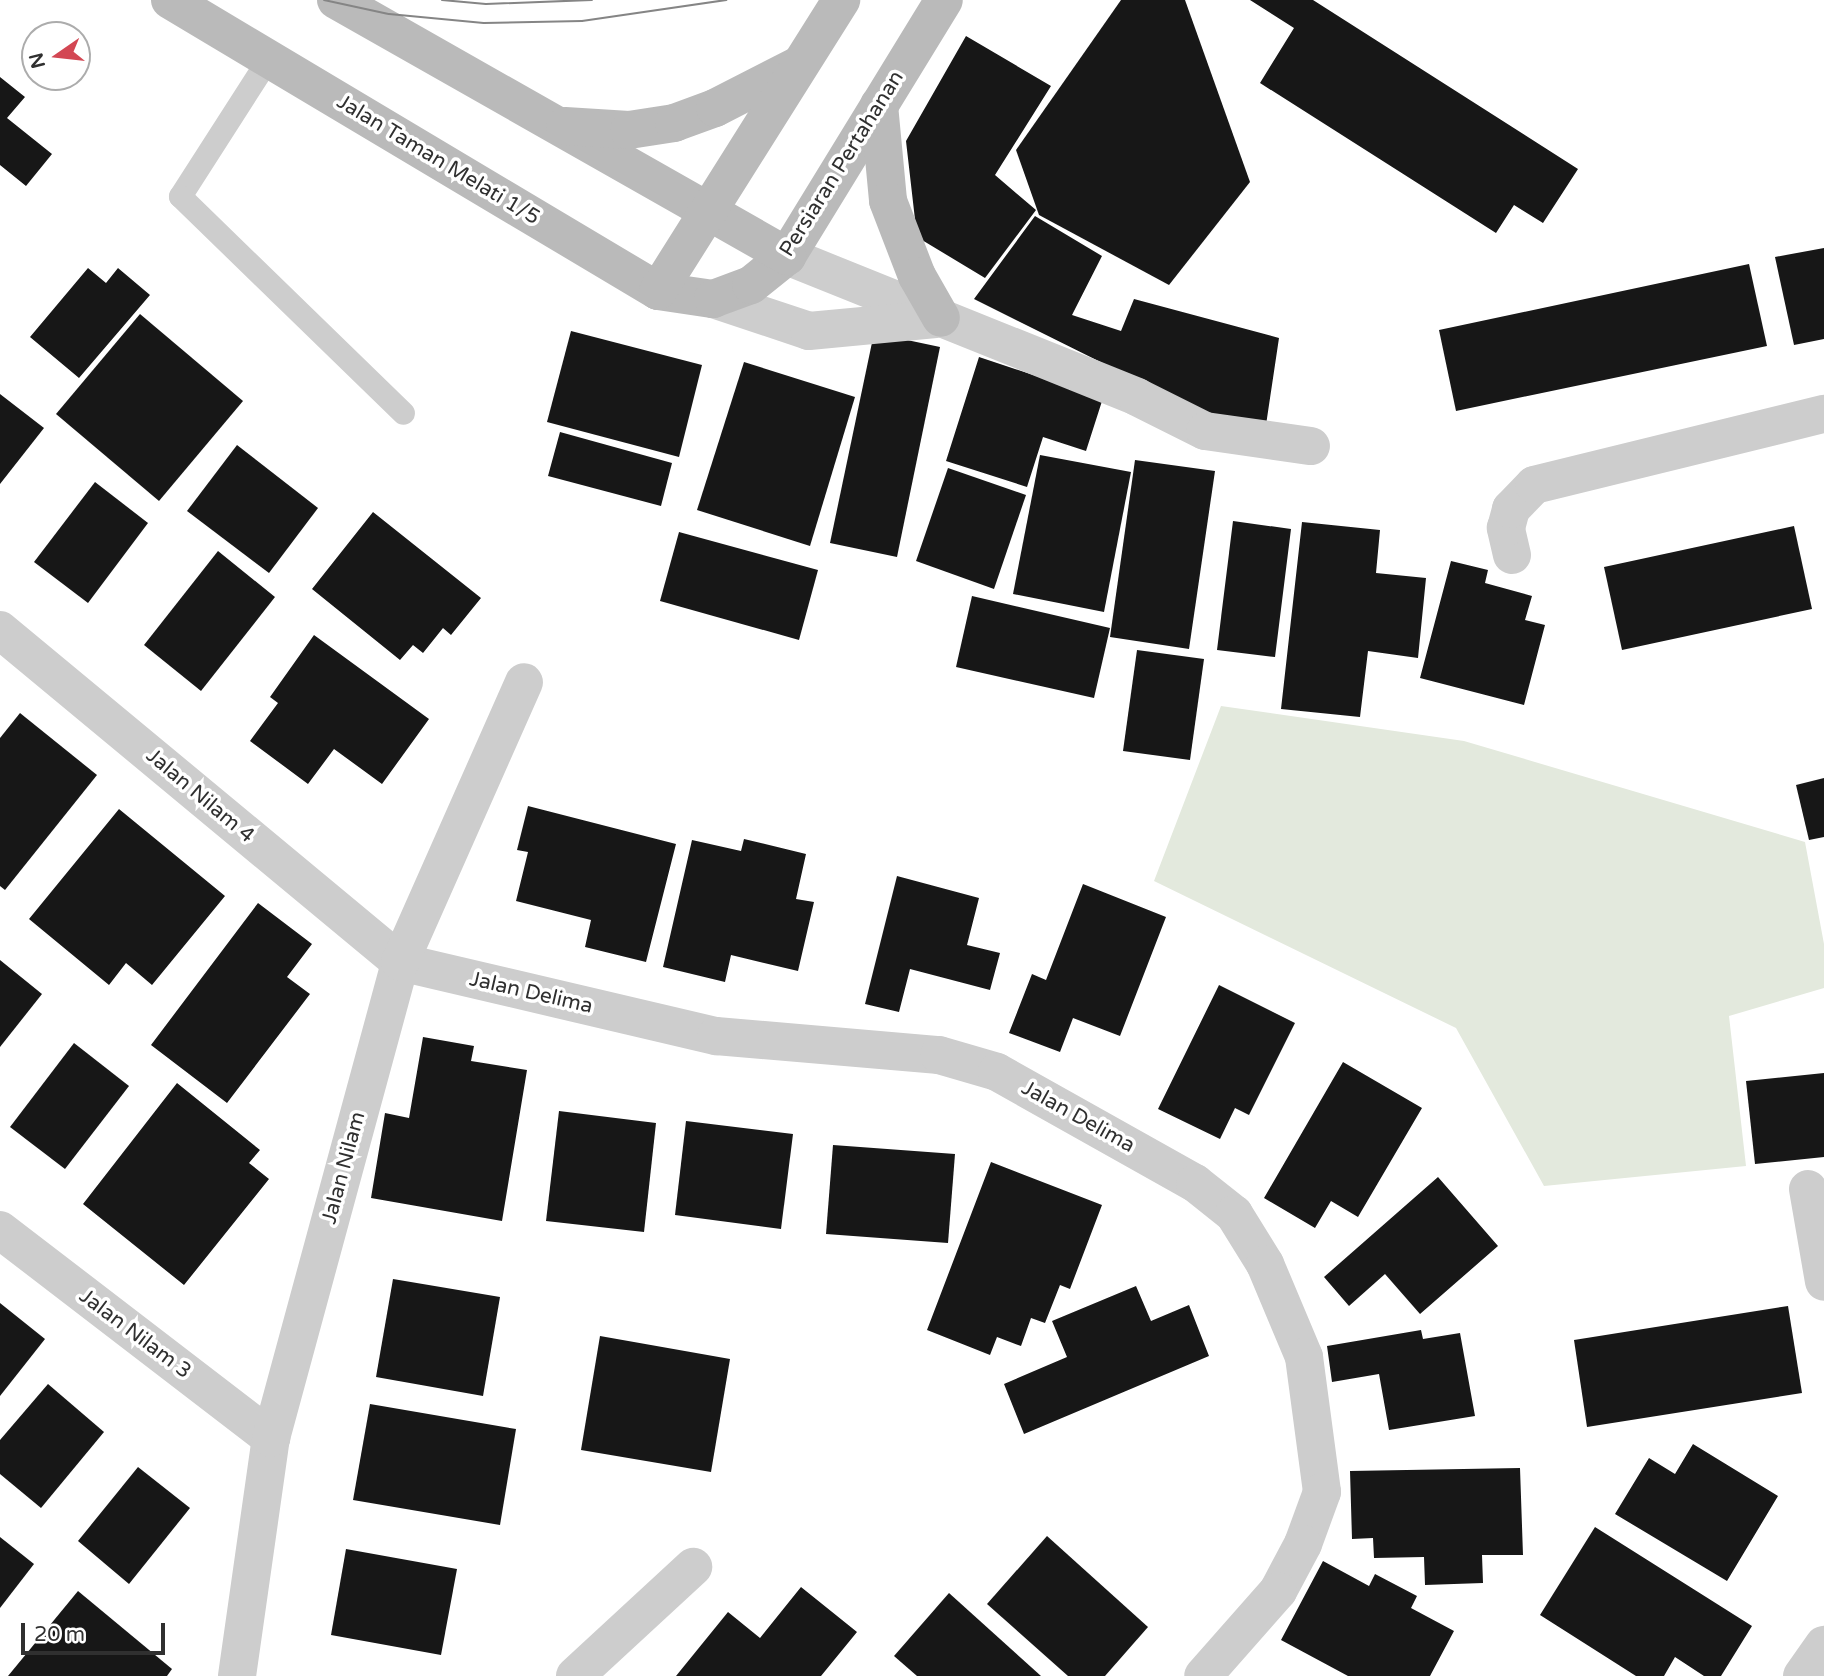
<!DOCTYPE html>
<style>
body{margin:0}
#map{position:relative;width:1824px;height:1676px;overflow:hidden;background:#fff;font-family:"Varela Round",sans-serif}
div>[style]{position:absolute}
.green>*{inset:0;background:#e3e9dd}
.building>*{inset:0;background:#171717}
.lane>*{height:23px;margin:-11.5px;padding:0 11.5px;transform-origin:11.5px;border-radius:11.5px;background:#cdcdcd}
.street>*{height:38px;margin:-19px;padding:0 19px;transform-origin:19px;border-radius:19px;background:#cdcdcd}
.secondary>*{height:38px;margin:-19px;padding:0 19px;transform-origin:19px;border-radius:19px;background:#bababa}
.tram>*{height:2px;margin:-1px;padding:0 1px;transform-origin:1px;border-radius:1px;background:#858585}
span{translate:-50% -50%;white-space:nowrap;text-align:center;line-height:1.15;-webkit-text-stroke:7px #fff;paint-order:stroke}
.street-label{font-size:21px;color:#303030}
.north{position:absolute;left:21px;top:21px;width:70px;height:70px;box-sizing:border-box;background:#fff;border:2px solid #acacac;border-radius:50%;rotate:256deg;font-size:19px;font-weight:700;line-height:28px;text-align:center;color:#303030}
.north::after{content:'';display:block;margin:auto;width:24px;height:32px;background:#d34753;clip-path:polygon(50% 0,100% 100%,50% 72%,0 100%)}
.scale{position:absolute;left:21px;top:1623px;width:144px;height:32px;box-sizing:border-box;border:4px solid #303030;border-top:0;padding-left:9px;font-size:21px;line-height:24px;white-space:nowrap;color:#303030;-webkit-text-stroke:5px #fff;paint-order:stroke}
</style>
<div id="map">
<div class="green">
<div style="clip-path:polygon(1221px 706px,1464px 741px,1805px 842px,1824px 944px,1824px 988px,1729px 1016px,1746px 1166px,1544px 1186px,1456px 1028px,1154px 881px)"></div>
</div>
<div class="building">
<div style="clip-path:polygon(1121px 0,1185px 0,1250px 182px,1169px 285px,1039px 215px,1016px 150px)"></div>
<div style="clip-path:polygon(1250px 0,1313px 0,1578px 169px,1543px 223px,1514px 205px,1496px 233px,1260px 83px,1294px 28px)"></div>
<div style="clip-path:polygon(966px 36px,1051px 86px,995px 175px,1036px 210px,985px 278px,917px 237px,906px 141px)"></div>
<div style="clip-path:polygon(0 77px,25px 97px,7px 118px,52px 154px,26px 186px,0 165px)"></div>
<div style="clip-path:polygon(1035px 216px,1102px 256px,1072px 315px,1121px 331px,1134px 299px,1279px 338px,1266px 425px,1199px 411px,974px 299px)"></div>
<div style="clip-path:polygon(1824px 248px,1824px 339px,1794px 345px,1775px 257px)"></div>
<div style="clip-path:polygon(1749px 264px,1767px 346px,1456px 411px,1439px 330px)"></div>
<div style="clip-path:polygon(88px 268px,106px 283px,118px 268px,150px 295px,79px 378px,30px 337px)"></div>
<div style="clip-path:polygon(140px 314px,243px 401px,159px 501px,56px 414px)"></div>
<div style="clip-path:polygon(571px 331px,702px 365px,679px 457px,547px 422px)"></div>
<div style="clip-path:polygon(874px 333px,940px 347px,897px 557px,830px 543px)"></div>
<div style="clip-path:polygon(979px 357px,1103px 398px,1086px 451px,1043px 437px,1027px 487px,946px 461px)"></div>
<div style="clip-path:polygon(744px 362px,855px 397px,810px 546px,697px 510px)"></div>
<div style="clip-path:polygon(0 394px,44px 428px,0 484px)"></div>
<div style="clip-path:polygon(560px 432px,672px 463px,661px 506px,548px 476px)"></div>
<div style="clip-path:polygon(237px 445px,318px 508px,269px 573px,187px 511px)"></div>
<div style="clip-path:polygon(1040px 455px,1131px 472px,1104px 612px,1013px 594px)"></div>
<div style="clip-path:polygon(1135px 460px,1215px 471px,1189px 649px,1110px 637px)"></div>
<div style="clip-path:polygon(948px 468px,1026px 495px,994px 589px,916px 561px)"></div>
<div style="clip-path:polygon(95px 482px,148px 523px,88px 603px,34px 562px)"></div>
<div style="clip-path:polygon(373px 512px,481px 598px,451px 635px,443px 628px,423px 653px,413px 645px,400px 660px,312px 589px)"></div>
<div style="clip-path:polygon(1233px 521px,1291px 529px,1275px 657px,1217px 650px)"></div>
<div style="clip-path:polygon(1302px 522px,1380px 530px,1376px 573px,1426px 578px,1418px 658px,1368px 651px,1360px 717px,1281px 709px)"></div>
<div style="clip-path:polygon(1794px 526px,1812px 609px,1622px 650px,1604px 567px)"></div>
<div style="clip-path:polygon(679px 532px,818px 570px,799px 640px,660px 601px)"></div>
<div style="clip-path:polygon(218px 551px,275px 597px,201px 691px,144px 645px)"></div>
<div style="clip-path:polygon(1451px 561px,1488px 570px,1485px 583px,1532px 596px,1525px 620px,1545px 625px,1524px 705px,1420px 678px)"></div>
<div style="clip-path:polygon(972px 596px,1110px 628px,1094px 698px,956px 667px)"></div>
<div style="clip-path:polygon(314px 635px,429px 719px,382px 784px,334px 749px,308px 784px,250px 741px,278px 703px,270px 697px)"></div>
<div style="clip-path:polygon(1137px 650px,1204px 659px,1190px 760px,1123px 751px)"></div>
<div style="clip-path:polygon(20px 713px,97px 775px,5px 890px,0 886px,0 738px)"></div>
<div style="clip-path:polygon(1824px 778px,1824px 837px,1809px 840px,1796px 785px)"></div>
<div style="clip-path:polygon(528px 806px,676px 844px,646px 962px,585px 947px,591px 920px,516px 901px,528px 852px,517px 850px)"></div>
<div style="clip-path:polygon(119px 809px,225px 896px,152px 985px,126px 963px,109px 985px,29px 919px)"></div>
<div style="clip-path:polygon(744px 839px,806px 854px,796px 899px,814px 902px,798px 971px,731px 955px,725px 982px,663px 967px,692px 840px,741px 851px)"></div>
<div style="clip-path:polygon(897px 876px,979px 898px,967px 945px,1000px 953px,990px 990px,910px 969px,899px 1012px,865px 1004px)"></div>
<div style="clip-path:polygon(1083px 884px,1166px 917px,1120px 1036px,1073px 1018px,1060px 1052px,1009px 1033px,1032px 974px,1046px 980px)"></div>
<div style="clip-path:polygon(258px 903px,312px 944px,287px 977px,310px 994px,227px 1103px,151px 1045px)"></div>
<div style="clip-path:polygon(0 960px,42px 994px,0 1047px)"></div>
<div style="clip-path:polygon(1219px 985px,1295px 1023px,1249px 1115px,1235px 1108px,1220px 1139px,1158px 1109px)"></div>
<div style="clip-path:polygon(423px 1037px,474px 1046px,471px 1061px,527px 1070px,502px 1221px,371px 1198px,385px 1113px,409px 1118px)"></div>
<div style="clip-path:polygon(74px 1043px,129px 1086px,65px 1169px,10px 1127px)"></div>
<div style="clip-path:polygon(1343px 1062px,1422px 1108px,1358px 1217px,1331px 1201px,1315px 1228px,1264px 1198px)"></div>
<div style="clip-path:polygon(1824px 1073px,1824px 1157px,1755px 1164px,1746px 1081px)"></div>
<div style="clip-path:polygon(177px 1083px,260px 1150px,249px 1163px,269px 1179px,184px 1285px,83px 1204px)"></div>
<div style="clip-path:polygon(559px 1111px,656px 1123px,644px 1232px,546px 1221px)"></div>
<div style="clip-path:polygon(686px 1121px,793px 1134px,781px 1229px,675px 1215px)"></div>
<div style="clip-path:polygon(833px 1145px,955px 1154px,948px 1243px,826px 1234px)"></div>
<div style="clip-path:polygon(991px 1162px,1102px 1205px,1070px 1289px,1060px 1285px,1045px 1323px,1031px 1318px,1021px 1346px,997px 1337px,990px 1355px,927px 1330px)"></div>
<div style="clip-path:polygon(1438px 1177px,1498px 1246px,1420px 1314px,1385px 1274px,1349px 1306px,1324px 1277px)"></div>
<div style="clip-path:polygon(393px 1279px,500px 1297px,483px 1396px,376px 1377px)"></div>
<div style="clip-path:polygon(1136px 1286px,1151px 1321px,1189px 1305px,1209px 1356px,1024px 1434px,1004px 1384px,1067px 1357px,1052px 1321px)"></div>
<div style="clip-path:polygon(0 1303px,45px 1339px,0 1396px)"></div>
<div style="clip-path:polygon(1788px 1306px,1802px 1393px,1587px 1427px,1574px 1340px)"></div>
<div style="clip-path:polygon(1421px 1330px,1423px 1339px,1460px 1333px,1475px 1416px,1389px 1430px,1379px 1374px,1332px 1382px,1327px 1346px)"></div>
<div style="clip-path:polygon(600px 1336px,730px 1359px,711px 1472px,581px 1450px)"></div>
<div style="clip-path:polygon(48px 1384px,104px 1432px,41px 1508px,0 1474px,0 1440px)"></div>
<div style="clip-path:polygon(370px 1404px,516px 1429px,500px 1525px,353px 1500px)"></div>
<div style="clip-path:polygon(1693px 1444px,1778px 1496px,1727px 1581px,1615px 1514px,1649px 1458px,1675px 1474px)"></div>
<div style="clip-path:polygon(138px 1467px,190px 1508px,129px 1584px,78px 1541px)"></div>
<div style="clip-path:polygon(1520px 1468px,1523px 1555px,1482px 1555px,1483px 1583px,1425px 1585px,1424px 1557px,1374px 1558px,1373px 1538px,1352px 1539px,1350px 1471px)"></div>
<div style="clip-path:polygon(1595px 1527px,1752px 1626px,1721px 1676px,1704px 1676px,1675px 1657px,1664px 1676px,1636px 1676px,1540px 1615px)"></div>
<div style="clip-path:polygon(1047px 1536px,1148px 1627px,1105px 1676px,1068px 1676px,987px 1604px)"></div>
<div style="clip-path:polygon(0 1537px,34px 1564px,0 1608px)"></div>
<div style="clip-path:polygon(346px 1549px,457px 1569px,441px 1655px,331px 1635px)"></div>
<div style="clip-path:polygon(1323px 1561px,1369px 1586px,1375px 1574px,1417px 1596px,1411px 1608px,1454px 1631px,1430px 1676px,1348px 1676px,1281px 1640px)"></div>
<div style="clip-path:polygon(801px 1587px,857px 1632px,821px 1676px,676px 1676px,728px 1612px,760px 1638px)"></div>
<div style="clip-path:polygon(78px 1591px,172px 1669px,167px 1676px,8px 1676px)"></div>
<div style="clip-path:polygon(949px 1593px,1041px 1676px,917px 1676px,894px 1656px)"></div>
</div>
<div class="lane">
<div style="left:268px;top:59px;width:163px;rotate:122.7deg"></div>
<div style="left:180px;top:196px;width:311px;rotate:44.2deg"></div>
</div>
<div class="street">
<div style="left:787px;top:256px;width:377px;rotate:21.9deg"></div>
<div style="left:1137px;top:397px;width:76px;rotate:26.6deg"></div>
<div style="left:1205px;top:431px;width:107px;rotate:8.1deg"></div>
<div style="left:713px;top:299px;width:101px;rotate:18.4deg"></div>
<div style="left:809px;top:331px;width:127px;rotate:-5.4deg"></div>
<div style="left:1512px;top:555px;width:28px;rotate:-103deg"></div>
<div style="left:1506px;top:528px;width:20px;rotate:-75deg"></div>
<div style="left:1511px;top:509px;width:33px;rotate:-46deg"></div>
<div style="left:1534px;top:485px;width:299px;rotate:-13.8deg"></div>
<div style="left:0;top:630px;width:520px;rotate:39.69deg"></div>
<div style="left:400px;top:962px;width:325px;rotate:13.2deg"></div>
<div style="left:716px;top:1036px;width:224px;rotate:4.9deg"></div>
<div style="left:939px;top:1055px;width:60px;rotate:16.3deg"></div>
<div style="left:997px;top:1072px;width:227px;rotate:29.3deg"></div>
<div style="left:1195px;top:1183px;width:50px;rotate:38.5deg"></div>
<div style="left:1234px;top:1214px;width:59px;rotate:58.2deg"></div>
<div style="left:1265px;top:1264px;width:101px;rotate:67.2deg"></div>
<div style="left:1304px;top:1357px;width:136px;rotate:82.4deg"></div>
<div style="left:1322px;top:1492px;width:55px;rotate:110.1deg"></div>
<div style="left:1303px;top:1544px;width:53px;rotate:118deg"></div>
<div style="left:1278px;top:1591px;width:113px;rotate:131.4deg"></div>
<div style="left:1808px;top:1189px;width:94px;rotate:80.2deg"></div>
<div style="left:0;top:1230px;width:342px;rotate:37.5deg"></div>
<div style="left:237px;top:1676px;width:240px;rotate:-81.9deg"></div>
<div style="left:271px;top:1438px;width:493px;rotate:-74.8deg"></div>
<div style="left:400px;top:962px;width:306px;rotate:-66.1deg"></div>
<div style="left:575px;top:1676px;width:161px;rotate:-42.7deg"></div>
<div style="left:1802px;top:1676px;width:38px;rotate:-55deg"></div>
</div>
<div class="secondary">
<div style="left:170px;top:0;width:568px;rotate:30.81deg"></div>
<div style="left:658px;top:291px;width:56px;rotate:8.3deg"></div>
<div style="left:713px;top:299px;width:40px;rotate:-20.2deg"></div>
<div style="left:751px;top:285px;width:46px;rotate:-38.9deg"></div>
<div style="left:787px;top:256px;width:300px;rotate:-58.5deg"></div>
<div style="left:336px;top:0;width:519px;rotate:29.58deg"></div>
<div style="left:879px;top:105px;width:96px;rotate:84.6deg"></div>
<div style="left:888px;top:201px;width:80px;rotate:68.9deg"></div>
<div style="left:917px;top:276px;width:48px;rotate:60.3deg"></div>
<div style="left:565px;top:126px;width:64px;rotate:3.6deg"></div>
<div style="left:629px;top:130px;width:46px;rotate:-8.8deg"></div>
<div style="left:674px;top:123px;width:44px;rotate:-20.1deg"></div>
<div style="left:715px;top:108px;width:94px;rotate:-27.1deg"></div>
<div style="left:658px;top:291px;width:344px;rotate:-57.8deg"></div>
</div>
<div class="tram">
<div style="left:324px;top:0;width:66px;rotate:12.2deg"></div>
<div style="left:389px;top:14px;width:95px;rotate:5.4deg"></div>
<div style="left:484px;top:23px;width:98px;rotate:-1.2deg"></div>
<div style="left:582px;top:21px;width:146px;rotate:-8.3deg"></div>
<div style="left:442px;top:0;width:44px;rotate:5.2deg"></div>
<div style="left:486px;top:4px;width:106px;rotate:-2.2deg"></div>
</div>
<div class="street-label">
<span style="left:438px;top:160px;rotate:31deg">Jalan Taman Melati 1/5</span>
<span style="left:842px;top:164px;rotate:-58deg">Persiaran Pertahanan</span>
<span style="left:200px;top:796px;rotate:40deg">Jalan Nilam 4</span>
<span style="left:531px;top:993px;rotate:13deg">Jalan Delima</span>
<span style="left:1078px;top:1117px;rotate:29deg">Jalan Delima</span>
<span style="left:344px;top:1168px;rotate:-75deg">Jalan Nilam</span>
<span style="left:135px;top:1334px;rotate:37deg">Jalan Nilam 3</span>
</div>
<div class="north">N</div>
<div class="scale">20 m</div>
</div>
